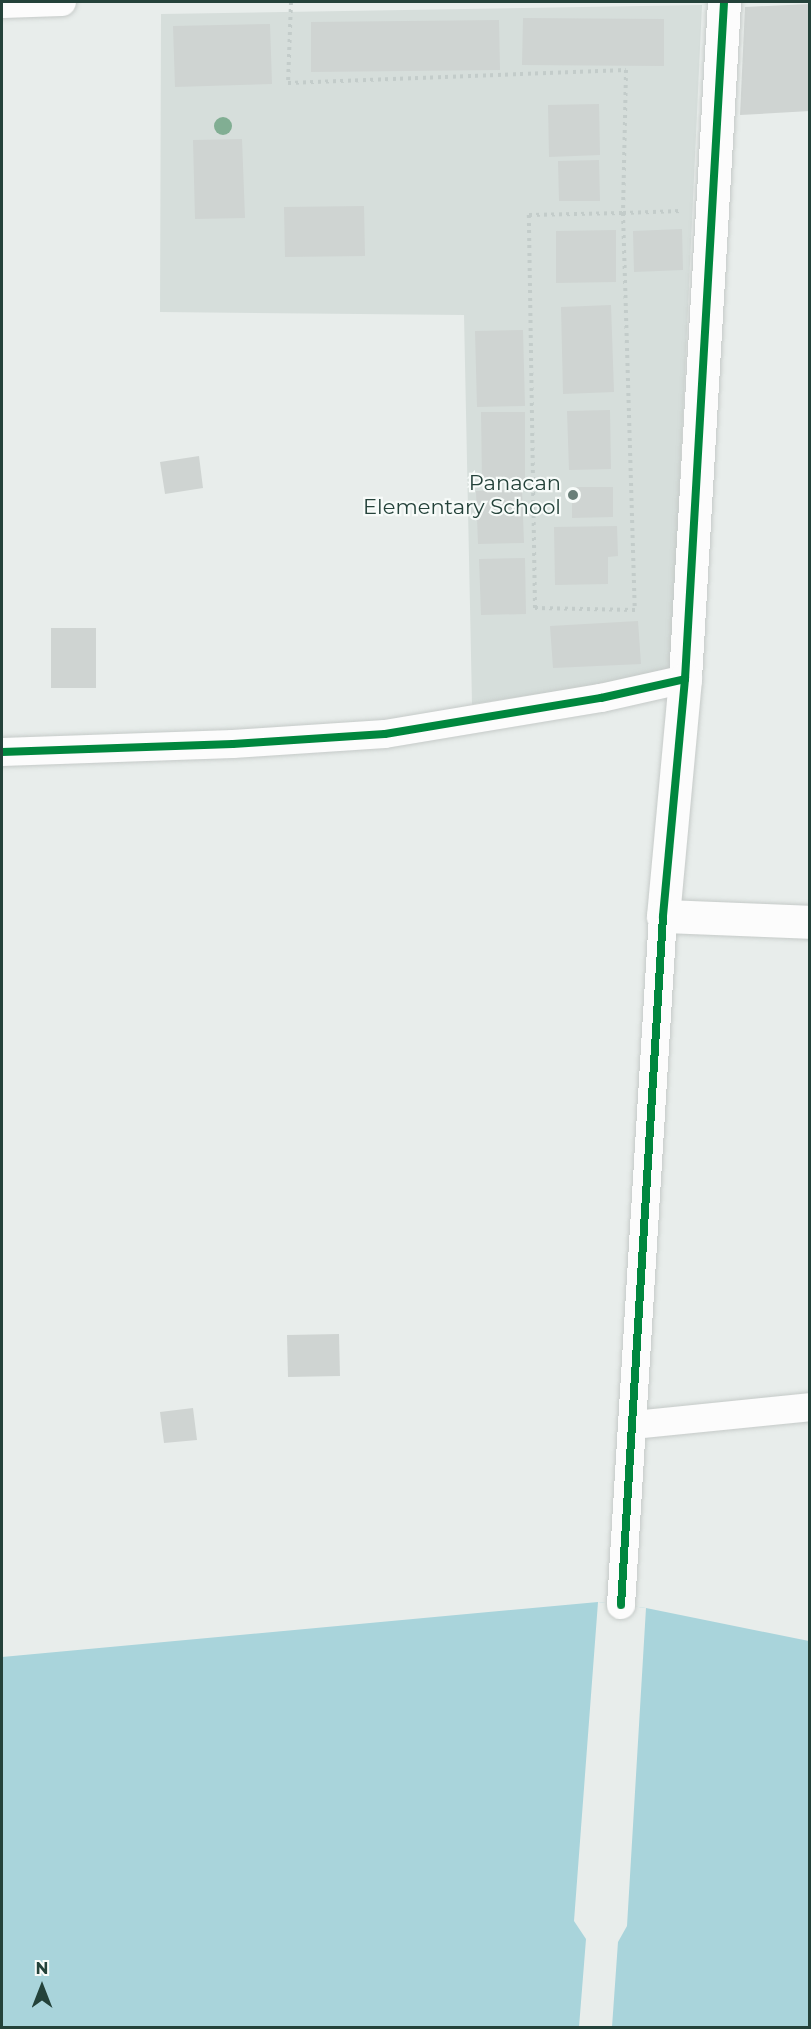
<!DOCTYPE html>
<style>
body{margin:0}
#map{position:relative;width:811px;height:2029px;overflow:hidden;background:#e8edeb;font-family:Montserrat,sans-serif}
div>[style]{position:absolute}
.built>*{inset:0;background:#d6dedb}
.water>*{inset:0;background:#a9d4db}
.pier>*{inset:0;background:#e8edeb}
.building>*{inset:0;background:#cfd4d2}
.path>*{height:4px;margin-top:-2px;transform-origin:0;background:repeating-linear-gradient(90deg,#c3ccca 0 3px,transparent 0 7.5px)}
.roads{filter:drop-shadow(0 0 2px #c5cac8) drop-shadow(0 0 2px #c5cac8)}
.minor>*{height:28px;margin:-14px;padding:0 14px;transform-origin:14px;border-radius:14px;background:#fcfcfc}
.tertiary>*{height:33px;margin:-16.5px;padding:0 16.5px;transform-origin:16.5px;border-radius:16.5px;background:#fcfcfc}
.cycleway>*{height:8px;margin:-4px;padding:0 4px;transform-origin:4px;border-radius:4px;background:#00873e}
.trees>*{width:18px;height:18px;margin:-9px;border-radius:50%;background:#81ae93}
.dots>*{width:16px;height:16px;translate:-50% -50%;box-sizing:border-box;border:3px solid #f7fbf9;border-radius:50%}
span{translate:-50% -50%;white-space:nowrap;text-align:center;line-height:1.15;-webkit-text-stroke:4.5px #f7fbf9;paint-order:stroke}
.poi-label{font-size:21px;color:#24423a}
.right{translate:-100% -50%;text-align:right}
.frame{position:absolute;inset:0;border:3px solid #24423a;pointer-events:none}
.north{position:absolute;left:12px;top:1957px;width:60px;height:60px;-webkit-text-stroke:4px #f7fbf9;paint-order:stroke;rotate:0deg;font-size:16px;font-weight:700;line-height:24px;text-align:center;color:#24423a}
.north::after{content:'';display:block;margin:auto;width:21px;height:27px;background:#24423a;clip-path:polygon(50% 0,100% 100%,50% 72%,0 100%)}
</style>
<div id="map">
<div class="built">
<div style="clip-path:polygon(702px 5px,671px 674px,472px 704px,464px 315px,160px 312px,161px 14px)"></div>
</div>
<div class="water">
<div style="clip-path:polygon(598px 1602px,646px 1608px,809px 1641px,809px 2027px,2px 2028px,2px 1657px)"></div>
</div>
<div class="pier">
<div style="clip-path:polygon(598px 1602px,646px 1608px,627px 1926px,618px 1942px,612px 2027px,579px 2027px,586px 1939px,574px 1921px)"></div>
</div>
<div class="building">
<div style="clip-path:polygon(810px 4px,810px 111px,740px 115px,745px 7px)"></div>
<div style="clip-path:polygon(523px 18px,664px 19px,664px 66px,522px 65px)"></div>
<div style="clip-path:polygon(499px 20px,500px 70px,311px 72px,311px 22px)"></div>
<div style="clip-path:polygon(270px 24px,272px 84px,175px 87px,173px 26px)"></div>
<div style="clip-path:polygon(599px 104px,600px 155px,549px 157px,548px 105px)"></div>
<div style="clip-path:polygon(242px 139px,245px 218px,195px 219px,193px 140px)"></div>
<div style="clip-path:polygon(599px 160px,600px 201px,559px 201px,558px 161px)"></div>
<div style="clip-path:polygon(364px 206px,365px 256px,285px 257px,284px 207px)"></div>
<div style="clip-path:polygon(682px 229px,683px 270px,634px 272px,633px 231px)"></div>
<div style="clip-path:polygon(616px 230px,616px 282px,556px 283px,556px 231px)"></div>
<div style="clip-path:polygon(611px 305px,614px 392px,563px 394px,561px 307px)"></div>
<div style="clip-path:polygon(523px 330px,525px 406px,477px 407px,475px 331px)"></div>
<div style="clip-path:polygon(610px 410px,611px 469px,569px 470px,567px 411px)"></div>
<div style="clip-path:polygon(481px 412px,525px 412px,525px 481px,482px 481px)"></div>
<div style="clip-path:polygon(199px 456px,203px 488px,165px 494px,160px 462px)"></div>
<div style="clip-path:polygon(572px 487px,613px 487px,613px 517px,572px 518px)"></div>
<div style="clip-path:polygon(522px 489px,524px 543px,478px 544px,476px 491px)"></div>
<div style="clip-path:polygon(617px 526px,618px 556px,608px 557px,608px 584px,555px 585px,554px 527px)"></div>
<div style="clip-path:polygon(525px 558px,526px 614px,481px 615px,479px 559px)"></div>
<div style="clip-path:polygon(638px 621px,641px 664px,553px 668px,550px 626px)"></div>
<div style="clip-path:polygon(51px 628px,96px 628px,96px 688px,51px 688px)"></div>
<div style="clip-path:polygon(339px 1334px,340px 1376px,288px 1377px,287px 1335px)"></div>
<div style="clip-path:polygon(193px 1408px,197px 1440px,164px 1443px,160px 1412px)"></div>
</div>
<div class="path">
<div style="left:291px;top:2px;width:81px;rotate:92.1deg"></div>
<div style="left:288px;top:83px;width:338px;rotate:-2.2deg"></div>
<div style="left:626px;top:70px;width:143px;rotate:91.2deg"></div>
<div style="left:623px;top:213px;width:397px;rotate:88.3deg"></div>
<div style="left:635px;top:610px;width:100px;rotate:-178.9deg"></div>
<div style="left:535px;top:608px;width:393px;rotate:-90.9deg"></div>
<div style="left:529px;top:215px;width:94px;rotate:-1.2deg"></div>
<div style="left:623px;top:213px;width:58px;rotate:-2deg"></div>
</div>
<div class="roads">
<div class="minor">
<div style="left:2px;top:4px;width:60px;rotate:-1.9deg"></div>
<div style="left:2px;top:752px;width:231px;rotate:-2deg"></div>
<div style="left:233px;top:744px;width:152px;rotate:-3.8deg"></div>
<div style="left:385px;top:734px;width:219px;rotate:-9.5deg"></div>
<div style="left:601px;top:698px;width:86px;rotate:-12.7deg"></div>
<div style="left:634px;top:1425px;width:177px;rotate:-5.8deg"></div>
<div style="left:621px;top:1605px;width:690px;rotate:-86.51deg"></div>
</div>
<div class="tertiary">
<div style="left:724px;top:2px;width:678px;rotate:93.3deg"></div>
<div style="left:685px;top:679px;width:238px;rotate:95.3deg"></div>
<div style="left:663px;top:916px;width:147px;rotate:2.3deg"></div>
</div>
</div>
<div class="cycleway">
<div style="left:2px;top:752px;width:231px;rotate:-2deg"></div>
<div style="left:233px;top:744px;width:152px;rotate:-3.8deg"></div>
<div style="left:385px;top:734px;width:219px;rotate:-9.5deg"></div>
<div style="left:601px;top:698px;width:86px;rotate:-12.7deg"></div>
<div style="left:621px;top:1605px;width:690px;rotate:-86.51deg"></div>
<div style="left:663px;top:916px;width:238px;rotate:-84.7deg"></div>
<div style="left:685px;top:679px;width:678px;rotate:-86.7deg"></div>
</div>
<div class="trees">
<div style="left:223px;top:126px"></div>
</div>
<div class="dots">
<div style="left:573px;top:495px;background:#697e78"></div>
</div>
<div class="poi-label">
<span class="right" style="left:561px;top:495px">Panacan<br>Elementary School</span>
</div>
<div class="frame"></div>
<div class="north">N</div>
</div>
